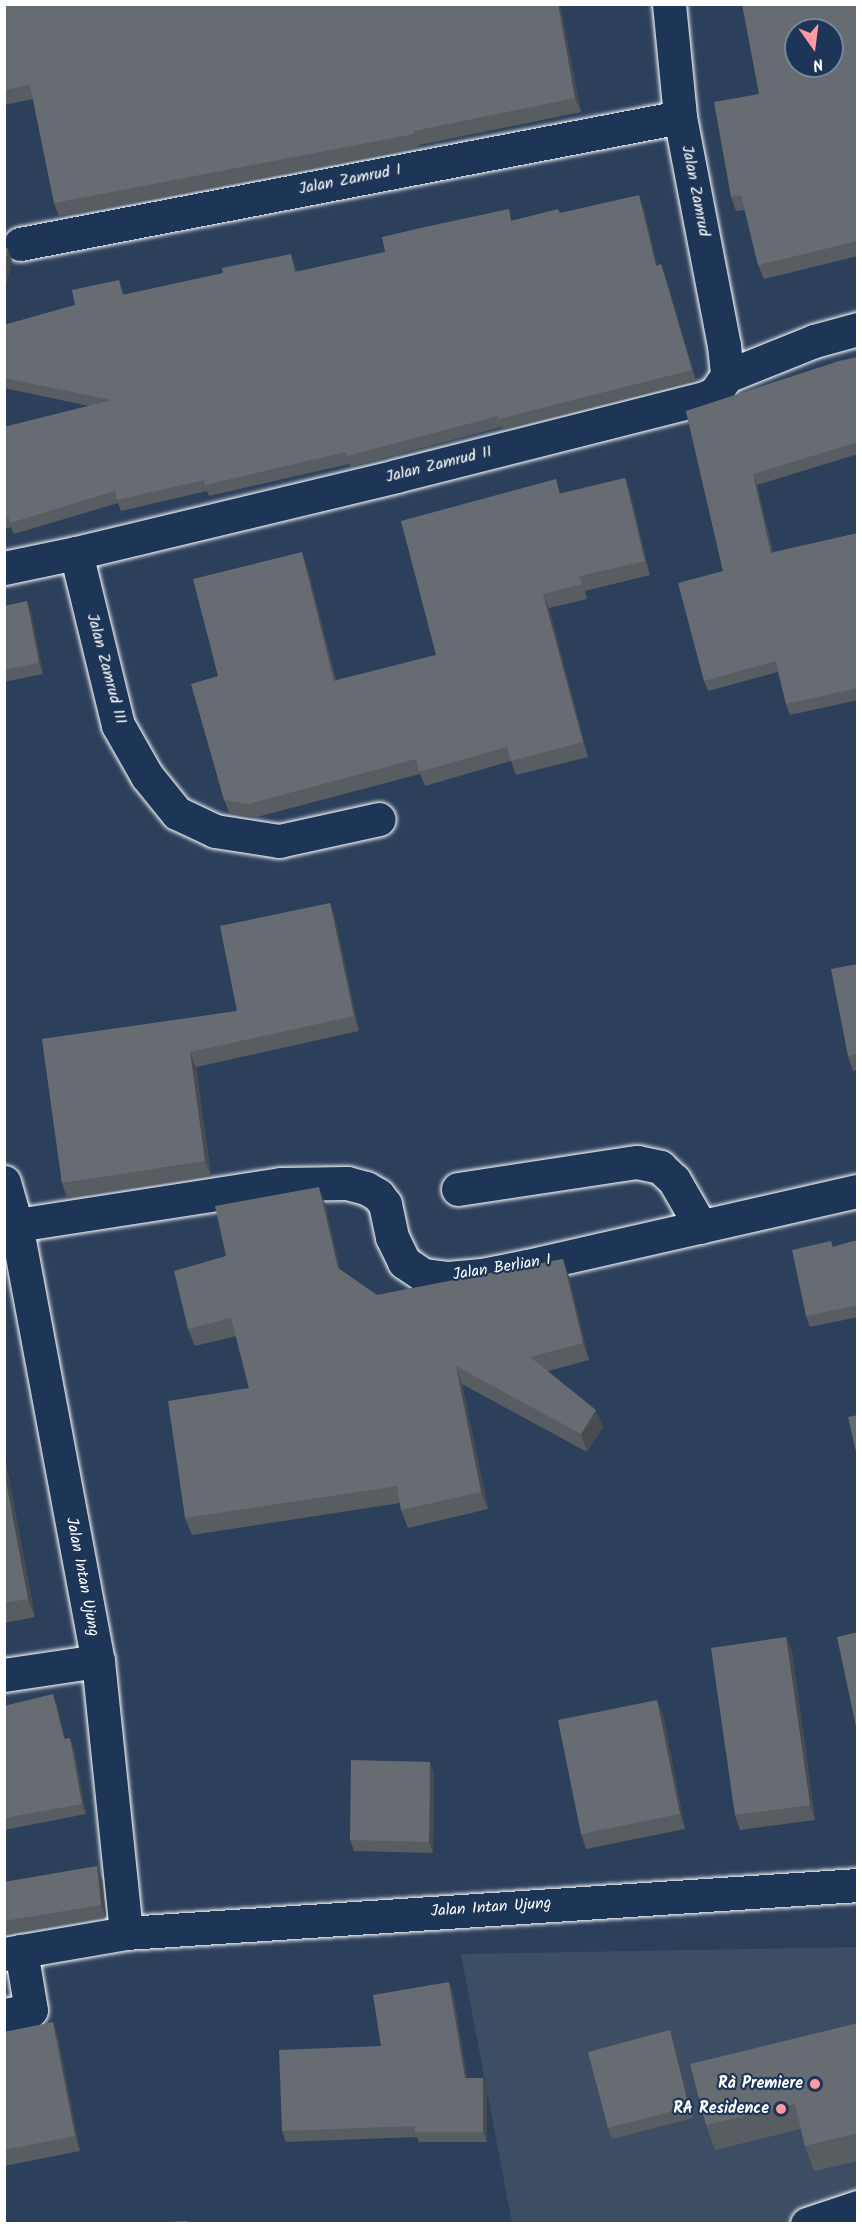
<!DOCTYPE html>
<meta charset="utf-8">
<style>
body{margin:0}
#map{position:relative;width:862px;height:2228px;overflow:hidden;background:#2c405c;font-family:Kalam,sans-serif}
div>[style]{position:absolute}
.built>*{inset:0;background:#3d4d63}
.roads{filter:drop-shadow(0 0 2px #fff) drop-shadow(0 0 2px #fff)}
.minor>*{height:33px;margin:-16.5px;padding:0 16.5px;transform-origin:16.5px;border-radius:16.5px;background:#1d3557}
.wall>*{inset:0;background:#585d62}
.shaded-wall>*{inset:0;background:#474c50}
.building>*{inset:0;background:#666c72}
.dots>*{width:16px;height:16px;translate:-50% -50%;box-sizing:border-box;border:3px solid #1d3557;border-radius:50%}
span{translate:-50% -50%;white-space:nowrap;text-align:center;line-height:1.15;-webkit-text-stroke:4.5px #1d3557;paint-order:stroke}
.street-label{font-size:16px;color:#fff}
.poi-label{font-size:16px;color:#fff;font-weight:700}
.right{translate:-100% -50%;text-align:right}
.frame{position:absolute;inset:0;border:6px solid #fff;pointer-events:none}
.north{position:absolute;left:784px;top:18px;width:60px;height:60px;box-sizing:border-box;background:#1d3557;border:2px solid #77869a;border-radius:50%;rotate:166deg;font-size:16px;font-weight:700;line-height:24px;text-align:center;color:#fff}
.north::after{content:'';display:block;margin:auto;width:21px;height:27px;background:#ff9aa2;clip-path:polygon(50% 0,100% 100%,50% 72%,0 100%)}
</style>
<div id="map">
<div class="built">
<div style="clip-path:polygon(857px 1947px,857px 2223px,512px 2223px,461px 1954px)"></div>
</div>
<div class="roads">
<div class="minor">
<div style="left:669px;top:4px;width:114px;rotate:84.4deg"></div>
<div style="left:680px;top:117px;width:232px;rotate:79.1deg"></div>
<div style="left:724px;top:345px;width:31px;rotate:84deg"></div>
<div style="left:20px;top:244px;width:672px;rotate:-10.89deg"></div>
<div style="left:76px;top:553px;width:177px;rotate:76.3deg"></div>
<div style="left:118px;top:725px;width:59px;rotate:60.4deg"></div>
<div style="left:147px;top:776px;width:48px;rotate:51deg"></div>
<div style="left:177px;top:813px;width:42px;rotate:25.3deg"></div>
<div style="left:215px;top:831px;width:65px;rotate:8.9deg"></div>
<div style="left:279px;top:841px;width:102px;rotate:-12.4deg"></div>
<div style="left:4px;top:568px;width:74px;rotate:-11.8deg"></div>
<div style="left:76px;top:553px;width:329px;rotate:-13.5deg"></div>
<div style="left:396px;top:476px;width:319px;rotate:-14.2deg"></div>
<div style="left:705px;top:398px;width:11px;rotate:-27deg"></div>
<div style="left:715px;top:393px;width:21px;rotate:-55deg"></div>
<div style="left:727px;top:376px;width:94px;rotate:-21.9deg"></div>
<div style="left:814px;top:341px;width:46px;rotate:-15.3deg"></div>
<div style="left:4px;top:1182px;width:44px;rotate:74.1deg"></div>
<div style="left:16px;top:1224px;width:445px;rotate:79.4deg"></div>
<div style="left:98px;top:1661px;width:273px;rotate:84.1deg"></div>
<div style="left:458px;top:1189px;width:181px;rotate:-8.6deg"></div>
<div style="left:637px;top:1162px;width:24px;rotate:12deg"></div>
<div style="left:660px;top:1167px;width:19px;rotate:43deg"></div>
<div style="left:674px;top:1180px;width:54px;rotate:60.1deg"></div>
<div style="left:4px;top:1227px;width:280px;rotate:-8.8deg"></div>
<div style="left:281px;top:1184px;width:66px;rotate:-0.9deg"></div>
<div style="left:347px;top:1183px;width:20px;rotate:15deg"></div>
<div style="left:366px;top:1188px;width:14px;rotate:30deg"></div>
<div style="left:378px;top:1195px;width:11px;rotate:52deg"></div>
<div style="left:385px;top:1204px;width:34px;rotate:78deg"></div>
<div style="left:392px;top:1237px;width:28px;rotate:64deg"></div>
<div style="left:404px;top:1262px;width:23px;rotate:34deg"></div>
<div style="left:423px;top:1275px;width:25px;rotate:7deg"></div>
<div style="left:448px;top:1278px;width:34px;rotate:-5deg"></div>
<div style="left:482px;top:1275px;width:46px;rotate:-11.3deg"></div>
<div style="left:527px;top:1266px;width:339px;rotate:-12.8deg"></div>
<div style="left:4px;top:1675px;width:95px;rotate:-8.5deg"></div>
<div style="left:4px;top:1954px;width:124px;rotate:-9.8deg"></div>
<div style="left:126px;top:1933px;width:734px;rotate:-3.75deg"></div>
<div style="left:4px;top:2015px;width:27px;rotate:-10deg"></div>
<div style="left:31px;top:2010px;width:60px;rotate:-99.6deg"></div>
<div style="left:807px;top:2224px;width:54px;rotate:-18.4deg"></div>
</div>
</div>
<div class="wall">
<div style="clip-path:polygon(4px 4px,560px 4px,581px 112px,419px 145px,419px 148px,59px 217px,54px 203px,33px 99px,4px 105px)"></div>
<div style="clip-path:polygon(858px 4px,858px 256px,764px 279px,758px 265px,745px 210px,736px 211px,731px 197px,759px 94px)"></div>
<div style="clip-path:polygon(643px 206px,657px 265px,665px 275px,696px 381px,502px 430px,501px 427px,351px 467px,349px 464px,209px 496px,207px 491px,121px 511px,118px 503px,14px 534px,11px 527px,4px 529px,4px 427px,89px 406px,4px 388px,4px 325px,75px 305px,119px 280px,124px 295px,295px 265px,297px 272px,385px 252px,513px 220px,560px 213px)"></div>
<div style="clip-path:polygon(858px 357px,858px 454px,757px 485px,773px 552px,858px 533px,858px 700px,790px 715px,786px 704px,778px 672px,708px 691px,704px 681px,723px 571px,686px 411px)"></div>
<div style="clip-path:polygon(625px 478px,630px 492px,650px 575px,585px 591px,587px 599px,549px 608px,588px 757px,516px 775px,511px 761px,425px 786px,420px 774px,253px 818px,230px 814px,224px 800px,218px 676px,307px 566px,336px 680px,436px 655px,561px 493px)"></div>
<div style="clip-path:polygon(4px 606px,31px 612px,43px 674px,4px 682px)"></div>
<div style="clip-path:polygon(330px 903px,335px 918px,359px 1031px,196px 1067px,211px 1176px,67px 1198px,62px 1183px,42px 1039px,237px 1011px)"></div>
<div style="clip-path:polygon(858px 964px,858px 1070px,853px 1071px,848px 1056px)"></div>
<div style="clip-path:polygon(325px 1204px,340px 1270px,377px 1295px,563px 1259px,569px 1277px,589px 1360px,548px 1371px,603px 1427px,587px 1452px,462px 1384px,488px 1509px,408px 1528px,401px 1510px,400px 1503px,192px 1535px,185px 1518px,249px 1388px,236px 1336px,195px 1346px,188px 1329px,226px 1256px)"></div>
<div style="clip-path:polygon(858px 1240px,858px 1317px,810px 1327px,806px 1316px,831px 1241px,833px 1247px)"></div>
<div style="clip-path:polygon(4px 1453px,35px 1617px,4px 1623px)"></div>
<div style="clip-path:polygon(786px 1637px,792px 1652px,815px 1820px,740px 1830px,735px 1815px)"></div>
<div style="clip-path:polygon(57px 1705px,65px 1739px,74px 1749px,86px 1814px,4px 1830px,4px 1706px)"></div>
<div style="clip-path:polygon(663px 1715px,685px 1829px,586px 1849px,581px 1834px)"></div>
<div style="clip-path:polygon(434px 1773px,433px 1853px,354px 1851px,350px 1840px)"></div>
<div style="clip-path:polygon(102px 1879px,106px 1917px,4px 1935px,4px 1882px)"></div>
<div style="clip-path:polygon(453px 1993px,467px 2078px,483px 2078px,487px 2089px,487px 2142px,419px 2142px,417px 2137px,286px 2142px,282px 2131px,381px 2046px)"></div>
<div style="clip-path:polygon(858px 2023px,858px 2161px,814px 2171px,805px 2146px,801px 2129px,715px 2150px,706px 2125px)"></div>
<div style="clip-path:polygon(670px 2030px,674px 2041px,693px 2118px,612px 2139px,608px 2128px)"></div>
<div style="clip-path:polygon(4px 2032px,58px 2037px,80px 2151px,4px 2166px)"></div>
</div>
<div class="shaded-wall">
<div style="clip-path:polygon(558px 4px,560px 4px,581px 112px,575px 98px)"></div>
<div style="clip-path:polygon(639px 195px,643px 206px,660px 277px,656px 266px)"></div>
<div style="clip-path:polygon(8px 249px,12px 261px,4px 295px,4px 265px)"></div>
<div style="clip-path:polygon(291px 254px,295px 265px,299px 283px,295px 272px)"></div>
<div style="clip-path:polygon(661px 264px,665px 275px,696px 381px,692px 370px)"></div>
<div style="clip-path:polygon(753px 474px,757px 485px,775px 564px,771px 553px)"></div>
<div style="clip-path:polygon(625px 478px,630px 492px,650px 575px,645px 561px)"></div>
<div style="clip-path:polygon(302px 552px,307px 566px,339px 695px,334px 681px)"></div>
<div style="clip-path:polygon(543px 594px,549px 608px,588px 757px,583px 742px)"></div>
<div style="clip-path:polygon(27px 601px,31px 612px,43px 674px,39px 663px)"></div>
<div style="clip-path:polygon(330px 903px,335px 918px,359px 1031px,354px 1016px)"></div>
<div style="clip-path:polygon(190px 1052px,196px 1067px,211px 1176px,205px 1161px)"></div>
<div style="clip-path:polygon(319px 1187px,325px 1204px,344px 1285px,338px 1268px)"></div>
<div style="clip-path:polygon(563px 1259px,569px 1277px,589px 1360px,583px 1343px)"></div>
<div style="clip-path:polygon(456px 1366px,462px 1384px,488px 1509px,481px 1492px)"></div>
<div style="clip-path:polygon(596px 1410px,603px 1427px,587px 1452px,581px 1434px)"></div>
<div style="clip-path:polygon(4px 1453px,35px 1617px,28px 1599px,4px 1471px)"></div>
<div style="clip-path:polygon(786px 1637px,792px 1652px,815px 1820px,810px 1805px)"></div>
<div style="clip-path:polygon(53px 1694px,57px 1705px,68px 1750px,64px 1739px)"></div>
<div style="clip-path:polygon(657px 1700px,663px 1715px,685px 1829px,680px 1814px)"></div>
<div style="clip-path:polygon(70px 1738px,74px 1749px,86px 1814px,82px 1804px)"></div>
<div style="clip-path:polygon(430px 1762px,434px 1773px,433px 1853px,429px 1842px)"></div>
<div style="clip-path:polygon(97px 1866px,102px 1879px,106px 1917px,101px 1905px)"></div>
<div style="clip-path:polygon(449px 1982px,453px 1993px,469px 2089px,465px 2078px)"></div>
<div style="clip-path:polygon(53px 2022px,58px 2037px,80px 2151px,75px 2136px)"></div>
<div style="clip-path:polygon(670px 2030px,674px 2041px,693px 2118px,689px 2107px)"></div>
<div style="clip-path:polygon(483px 2078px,487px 2089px,487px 2142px,483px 2132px)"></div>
</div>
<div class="building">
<div style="clip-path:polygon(4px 4px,558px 4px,575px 98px,414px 131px,414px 134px,54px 203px,30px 85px,4px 90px)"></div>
<div style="clip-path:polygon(evenodd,742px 4px,858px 4px,858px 241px,758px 265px,741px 195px,731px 197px,714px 102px,759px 94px,742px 4px,796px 30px,832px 30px,832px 66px,796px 66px,796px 30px)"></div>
<div style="clip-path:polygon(639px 195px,656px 266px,661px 264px,692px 370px,498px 419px,498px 416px,347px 456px,346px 452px,205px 485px,204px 480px,117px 500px,115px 491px,10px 523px,8px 516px,4px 517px,4px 427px,112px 400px,4px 378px,4px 325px,75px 305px,72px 290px,119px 280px,122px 295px,223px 273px,222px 268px,291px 254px,295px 272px,385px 252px,382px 237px,425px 227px,509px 209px,511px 221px,558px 209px,560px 213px)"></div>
<div style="clip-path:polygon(4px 247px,8px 249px,4px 265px)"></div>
<div style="clip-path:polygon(858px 357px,858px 442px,753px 474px,771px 553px,858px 533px,858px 688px,786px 704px,776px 661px,704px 681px,678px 583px,723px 571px,686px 411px,839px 361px)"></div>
<div style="clip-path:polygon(625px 478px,645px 561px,580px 576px,582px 584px,543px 594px,583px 742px,511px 761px,507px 747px,419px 772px,416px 759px,248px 804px,224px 800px,191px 684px,218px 676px,193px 579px,302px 552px,334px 681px,436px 655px,401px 521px,556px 479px,560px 494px)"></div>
<div style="clip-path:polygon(27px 601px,39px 663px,4px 670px,4px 606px)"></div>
<div style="clip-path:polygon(330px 903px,354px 1016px,190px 1052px,205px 1161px,62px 1183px,42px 1039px,237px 1011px,220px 926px)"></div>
<div style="clip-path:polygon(858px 964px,858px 1054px,848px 1056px,831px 969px)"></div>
<div style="clip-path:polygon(319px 1187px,338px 1268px,377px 1295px,563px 1259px,583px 1343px,530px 1357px,596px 1410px,581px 1434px,456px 1366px,481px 1492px,401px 1510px,397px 1486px,185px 1518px,168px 1401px,249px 1388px,231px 1318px,188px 1329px,174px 1271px,226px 1256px,215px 1206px)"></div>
<div style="clip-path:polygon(858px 1240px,858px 1305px,806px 1316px,792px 1250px,831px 1241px,832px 1247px)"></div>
<div style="clip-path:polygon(858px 1415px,858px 1461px,848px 1417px)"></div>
<div style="clip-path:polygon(4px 1471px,28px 1599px,4px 1603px)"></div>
<div style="clip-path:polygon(858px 1632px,858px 1736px,837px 1637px)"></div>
<div style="clip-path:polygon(786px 1637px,810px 1805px,735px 1815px,711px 1648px)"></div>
<div style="clip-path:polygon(53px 1694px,64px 1739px,70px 1738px,82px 1804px,4px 1818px,4px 1706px)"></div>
<div style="clip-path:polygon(657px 1700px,680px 1814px,581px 1834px,558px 1720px)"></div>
<div style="clip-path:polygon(351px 1760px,430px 1762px,429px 1842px,350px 1840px)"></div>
<div style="clip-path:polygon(97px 1866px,101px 1905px,4px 1921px,4px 1882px)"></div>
<div style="clip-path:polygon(449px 1982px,465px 2078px,483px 2078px,483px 2132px,415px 2132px,415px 2126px,282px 2131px,279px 2050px,381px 2046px,373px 1995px)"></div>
<div style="clip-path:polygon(53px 2022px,75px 2136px,4px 2150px,4px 2032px)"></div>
<div style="clip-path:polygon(858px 2023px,858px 2133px,805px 2146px,795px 2104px,706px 2125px,690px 2064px)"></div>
<div style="clip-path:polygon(670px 2030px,689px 2107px,608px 2128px,588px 2052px)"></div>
<div style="clip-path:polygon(187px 2221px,187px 2223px,147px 2223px)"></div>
</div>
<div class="dots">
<div style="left:815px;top:2084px;background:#ff9aa2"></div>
<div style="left:781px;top:2109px;background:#ff9aa2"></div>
</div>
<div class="street-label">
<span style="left:350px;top:180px;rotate:-11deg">Jalan Zamrud I</span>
<span style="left:695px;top:191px;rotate:79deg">Jalan Zamrud</span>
<span style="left:439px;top:465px;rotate:-14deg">Jalan Zamrud II</span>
<span style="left:106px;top:669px;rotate:75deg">Jalan Zamrud III</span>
<span style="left:502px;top:1268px;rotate:-9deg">Jalan Berlian I</span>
<span style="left:82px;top:1577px;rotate:79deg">Jalan Intan Ujung</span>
<span style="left:491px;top:1908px;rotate:-4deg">Jalan Intan Ujung</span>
</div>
<div class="poi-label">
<span class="right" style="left:803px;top:2084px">Rà Premiere</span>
<span class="right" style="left:769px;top:2109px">RA Residence</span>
</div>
<div class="frame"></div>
<div class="north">N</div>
</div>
